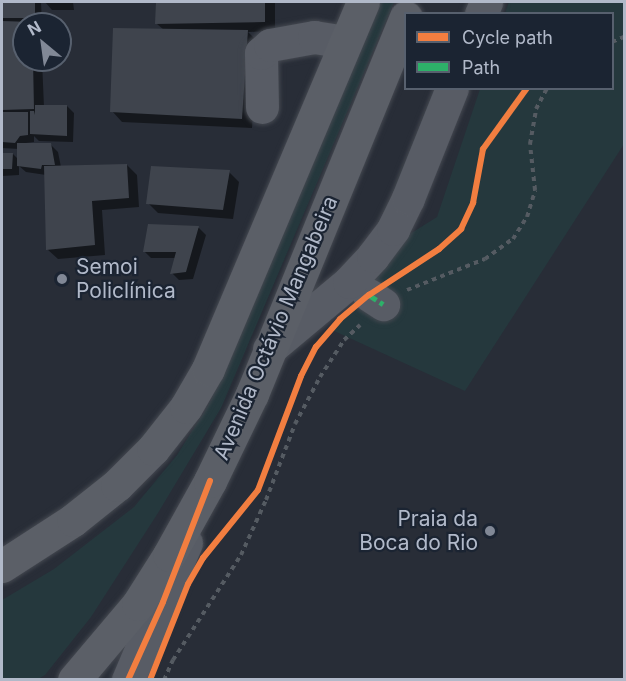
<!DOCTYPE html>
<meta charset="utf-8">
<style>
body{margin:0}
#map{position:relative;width:626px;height:681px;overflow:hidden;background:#282d37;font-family:Inter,sans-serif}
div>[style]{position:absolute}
.green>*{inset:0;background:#25383d}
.shadow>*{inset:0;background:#0007}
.building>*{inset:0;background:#3f444d}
.path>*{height:4px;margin-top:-2px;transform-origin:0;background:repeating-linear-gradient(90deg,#555b62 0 4.5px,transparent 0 9px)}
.roads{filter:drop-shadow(0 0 2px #444850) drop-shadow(0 0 2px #444850)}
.minor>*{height:33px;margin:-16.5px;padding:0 16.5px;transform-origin:16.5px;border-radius:16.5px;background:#585c65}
.major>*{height:33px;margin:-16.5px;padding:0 16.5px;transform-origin:16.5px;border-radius:16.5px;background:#5b5f67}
.quiet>*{height:4.5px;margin-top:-2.25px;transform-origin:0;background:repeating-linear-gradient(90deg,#2db169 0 9px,transparent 0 13.5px)}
.cycleway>*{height:6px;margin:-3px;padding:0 3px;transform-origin:3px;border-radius:3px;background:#f27e40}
.dots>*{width:16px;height:16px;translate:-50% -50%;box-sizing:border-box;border:3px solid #1b2432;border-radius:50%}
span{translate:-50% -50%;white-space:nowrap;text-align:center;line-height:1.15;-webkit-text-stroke:4.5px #1b2432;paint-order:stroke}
.poi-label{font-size:21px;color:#b1b9c9}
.left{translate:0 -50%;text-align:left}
.right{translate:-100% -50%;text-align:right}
.street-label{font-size:21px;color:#b1b9c9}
.frame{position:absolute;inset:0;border:3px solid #b1b9c9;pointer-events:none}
.legend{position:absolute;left:404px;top:12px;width:210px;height:78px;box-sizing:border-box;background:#1b2432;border:2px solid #57606e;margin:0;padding:8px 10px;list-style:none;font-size:18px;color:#b1b9c9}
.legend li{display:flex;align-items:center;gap:12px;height:30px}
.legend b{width:30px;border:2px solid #57606e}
.north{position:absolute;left:12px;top:12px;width:60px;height:60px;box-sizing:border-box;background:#1b2432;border:2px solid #57606e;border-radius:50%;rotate:331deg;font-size:16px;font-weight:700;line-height:24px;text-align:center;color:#b1b9c9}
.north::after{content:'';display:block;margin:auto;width:21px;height:27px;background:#818896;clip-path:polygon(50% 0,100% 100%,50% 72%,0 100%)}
</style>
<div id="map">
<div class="green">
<div style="clip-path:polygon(381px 2px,394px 2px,221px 408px,158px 513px,91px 617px,45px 675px,38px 679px,2px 679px,2px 600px,54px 569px,134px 507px,177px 455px,209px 404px)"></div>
<div style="clip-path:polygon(509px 2px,624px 2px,624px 144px,465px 391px,332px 330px,397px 242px,437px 217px,480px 89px,612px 88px,612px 14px,505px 13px)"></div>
</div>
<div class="shadow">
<div style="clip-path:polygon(2px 2px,41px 2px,42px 24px,24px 24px,24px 60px,42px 60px,44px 107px,67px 106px,74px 113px,73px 142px,39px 141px,34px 136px,34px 142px,26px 143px,26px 145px,51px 145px,58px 152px,61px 167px,127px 165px,137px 175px,139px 207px,102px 210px,105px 255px,58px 259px,47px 249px,46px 175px,26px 172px,19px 166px,19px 175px,2px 176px,2px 154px,13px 154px,19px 160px,19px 149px,2px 148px)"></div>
<div style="clip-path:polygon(45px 2px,73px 2px,74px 10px,52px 10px)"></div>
<div style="clip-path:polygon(158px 2px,275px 2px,275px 31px,248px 32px,258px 42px,252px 128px,122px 122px,112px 111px,164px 30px,157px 24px)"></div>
<div style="clip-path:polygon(229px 172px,239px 182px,233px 219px,158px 213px,148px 203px)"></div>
<div style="clip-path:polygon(149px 225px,199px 228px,206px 235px,193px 279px,179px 280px,172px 273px,176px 258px,151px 258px,144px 251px)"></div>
</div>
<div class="building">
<div style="clip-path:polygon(2px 2px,35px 2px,35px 18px,2px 18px)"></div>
<div style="clip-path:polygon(156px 2px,265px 2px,265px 22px,155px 24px)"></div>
<div style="clip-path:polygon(2px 21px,32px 22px,32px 24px,24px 24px,24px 60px,33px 60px,34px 109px,2px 110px)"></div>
<div style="clip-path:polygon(113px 28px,248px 30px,242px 119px,110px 112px)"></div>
<div style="clip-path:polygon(35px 105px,67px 105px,67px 136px,30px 134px,30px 111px,34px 111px,35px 115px)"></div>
<div style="clip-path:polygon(2px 112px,28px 112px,28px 135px,20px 136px,15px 143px,2px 142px)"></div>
<div style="clip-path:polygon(17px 143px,51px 143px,55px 165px,42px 165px,41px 169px,17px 166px)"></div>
<div style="clip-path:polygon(2px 153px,13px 153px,12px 169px,2px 169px)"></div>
<div style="clip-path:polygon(127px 164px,129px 198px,92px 201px,95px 245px,46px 250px,44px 166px)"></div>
<div style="clip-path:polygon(151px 166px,230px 170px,223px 210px,146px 204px)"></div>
<div style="clip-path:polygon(148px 224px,199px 226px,186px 272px,170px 274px,176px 252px,143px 252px)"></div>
</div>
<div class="path">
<div style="left:612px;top:42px;width:13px;rotate:-23deg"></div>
<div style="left:407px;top:290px;width:84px;rotate:-21.7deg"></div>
<div style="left:485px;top:259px;width:34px;rotate:-36deg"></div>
<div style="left:513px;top:239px;width:26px;rotate:-58deg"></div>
<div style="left:527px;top:217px;width:28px;rotate:-73deg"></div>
<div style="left:535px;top:190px;width:46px;rotate:-96.2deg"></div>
<div style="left:530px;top:144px;width:36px;rotate:-80deg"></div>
<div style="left:536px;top:109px;width:24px;rotate:-62deg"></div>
<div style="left:164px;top:680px;width:22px;rotate:-66deg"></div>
<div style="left:173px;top:660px;width:125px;rotate:-57.1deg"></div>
<div style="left:241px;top:555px;width:60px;rotate:-65.6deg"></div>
<div style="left:266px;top:500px;width:81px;rotate:-69.1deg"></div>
<div style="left:295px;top:424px;width:53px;rotate:-62deg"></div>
<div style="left:320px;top:377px;width:44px;rotate:-57deg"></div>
<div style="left:344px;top:340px;width:22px;rotate:-43deg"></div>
</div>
<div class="roads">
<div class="minor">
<div style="left:481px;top:14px;width:13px;rotate:-67deg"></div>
<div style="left:262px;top:107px;width:54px;rotate:-91.1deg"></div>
<div style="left:261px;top:53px;width:12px;rotate:-42deg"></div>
<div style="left:270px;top:45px;width:45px;rotate:-10.3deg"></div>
<div style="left:314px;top:37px;width:32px;rotate:9deg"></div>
<div style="left:369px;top:295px;width:17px;rotate:33deg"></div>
<div style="left:269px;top:349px;width:104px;rotate:-39.9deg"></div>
<div style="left:349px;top:282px;width:35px;rotate:-47deg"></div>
<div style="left:373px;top:256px;width:34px;rotate:-53deg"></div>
<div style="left:393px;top:229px;width:34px;rotate:-64deg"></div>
<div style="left:408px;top:198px;width:118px;rotate:-68.2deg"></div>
<div style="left:128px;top:680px;width:149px;rotate:-67.1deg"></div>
</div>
<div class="major">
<div style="left:2px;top:566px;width:85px;rotate:-32.9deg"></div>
<div style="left:73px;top:520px;width:56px;rotate:-38.5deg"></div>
<div style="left:117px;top:485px;width:51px;rotate:-45deg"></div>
<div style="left:153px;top:449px;width:53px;rotate:-51.8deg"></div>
<div style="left:186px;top:407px;width:44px;rotate:-59.9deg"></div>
<div style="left:208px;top:369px;width:398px;rotate:-67.1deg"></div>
<div style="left:74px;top:680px;width:99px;rotate:-49.9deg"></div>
<div style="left:138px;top:604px;width:58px;rotate:-57.7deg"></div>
<div style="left:169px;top:555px;width:85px;rotate:-61deg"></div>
<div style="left:210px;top:481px;width:97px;rotate:-64.2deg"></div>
<div style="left:252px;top:394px;width:407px;rotate:-67.8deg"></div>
</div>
</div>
<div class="quiet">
<div style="left:369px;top:295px;width:17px;rotate:33deg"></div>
</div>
<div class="cycleway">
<div style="left:128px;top:680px;width:85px;rotate:-65.8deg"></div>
<div style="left:163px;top:602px;width:130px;rotate:-68.8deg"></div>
<div style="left:150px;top:680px;width:103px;rotate:-68.4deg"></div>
<div style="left:188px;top:584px;width:30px;rotate:-60deg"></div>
<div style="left:203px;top:558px;width:87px;rotate:-51deg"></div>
<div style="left:258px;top:490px;width:122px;rotate:-69.3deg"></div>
<div style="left:301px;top:376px;width:33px;rotate:-63deg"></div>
<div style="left:316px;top:347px;width:37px;rotate:-49deg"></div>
<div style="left:340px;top:319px;width:38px;rotate:-40deg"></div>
<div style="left:369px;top:295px;width:84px;rotate:-33.3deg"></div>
<div style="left:439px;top:249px;width:30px;rotate:-42deg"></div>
<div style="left:461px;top:229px;width:29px;rotate:-65deg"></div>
<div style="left:473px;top:203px;width:55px;rotate:-79.5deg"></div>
<div style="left:483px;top:149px;width:75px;rotate:-54.2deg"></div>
</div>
<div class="dots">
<div style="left:62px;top:279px;background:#818896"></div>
<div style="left:490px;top:531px;background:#818896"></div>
</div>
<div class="poi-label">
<span class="left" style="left:76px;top:279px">Semoi<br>Policlínica</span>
<span class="right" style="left:478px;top:531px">Praia da<br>Boca do Rio</span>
</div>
<div class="street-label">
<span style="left:276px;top:328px;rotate:-67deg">Avenida Octávio Mangabeira</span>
</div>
<div class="frame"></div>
<ul class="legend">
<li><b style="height:8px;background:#f27e40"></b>Cycle path</li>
<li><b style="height:8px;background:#2db169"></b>Path</li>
</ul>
<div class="north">N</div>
</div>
